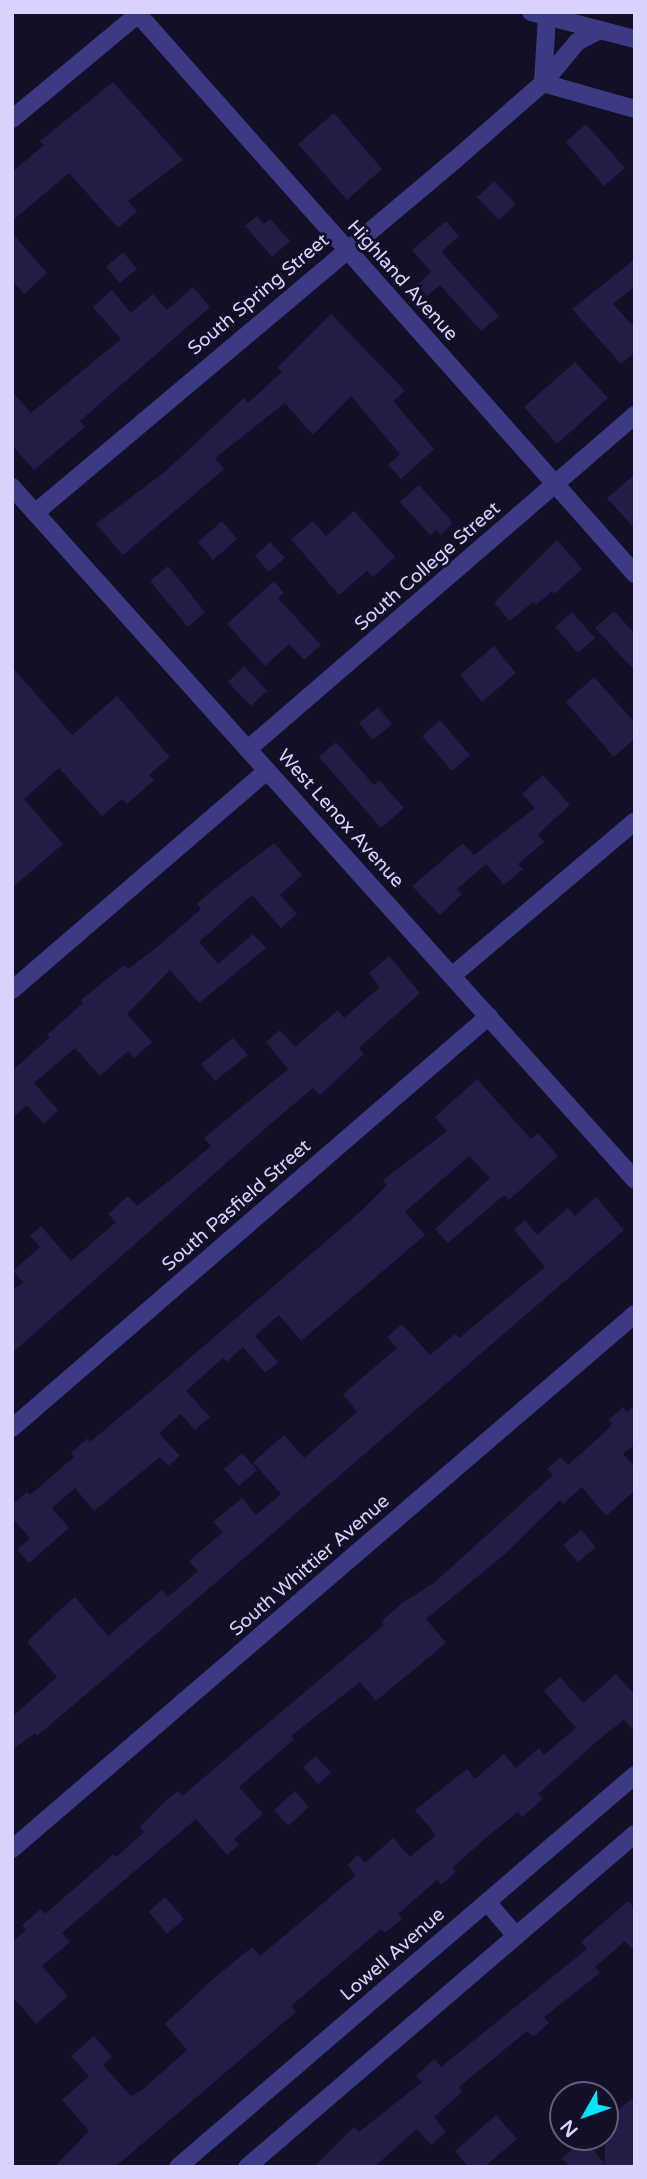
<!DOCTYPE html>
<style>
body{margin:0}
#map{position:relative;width:647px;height:2179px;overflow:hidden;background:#130f26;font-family:"Varela Round",sans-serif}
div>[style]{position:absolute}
.building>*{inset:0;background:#241b47}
.minor>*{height:18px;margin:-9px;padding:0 9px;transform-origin:9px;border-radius:9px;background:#3d3a85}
span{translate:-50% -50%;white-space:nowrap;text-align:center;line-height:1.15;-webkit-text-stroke:6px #130f26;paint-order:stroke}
.street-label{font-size:19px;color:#d9d4ff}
.frame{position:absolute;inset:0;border:14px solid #d9d4ff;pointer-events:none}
.north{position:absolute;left:549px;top:2081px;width:70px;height:70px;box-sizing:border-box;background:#130f26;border:2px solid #625e7d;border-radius:50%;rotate:230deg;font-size:19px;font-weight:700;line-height:28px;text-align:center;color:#d9d4ff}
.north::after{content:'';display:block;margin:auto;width:24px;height:32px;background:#00e5ff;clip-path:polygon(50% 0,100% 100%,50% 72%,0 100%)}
</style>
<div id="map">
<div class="building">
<div style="clip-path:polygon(113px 82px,183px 160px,128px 201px,137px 211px,118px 228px,69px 173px,12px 221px,12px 172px,44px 145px,40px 141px)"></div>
<div style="clip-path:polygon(334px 113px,382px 169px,347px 200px,298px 144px)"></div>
<div style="clip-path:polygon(586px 124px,625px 168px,604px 186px,566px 142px)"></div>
<div style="clip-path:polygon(494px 181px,516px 204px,499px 220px,477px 197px)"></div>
<div style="clip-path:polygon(257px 216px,264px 224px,270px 219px,290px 241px,272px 257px,245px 226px)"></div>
<div style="clip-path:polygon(446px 221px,459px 236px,442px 251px,445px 256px,499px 316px,481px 331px,440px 285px,427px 296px,417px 285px,431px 272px,412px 250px)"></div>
<div style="clip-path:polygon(12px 233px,47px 273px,24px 294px,12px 280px)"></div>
<div style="clip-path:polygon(123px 252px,137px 269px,120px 283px,106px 267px)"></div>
<div style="clip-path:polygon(635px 259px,635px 286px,613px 304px,635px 328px,635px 352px,621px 364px,572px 309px)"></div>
<div style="clip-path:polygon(193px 287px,210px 307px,80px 421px,85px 427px,34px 470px,12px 445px,12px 391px,31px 413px,121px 339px,93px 307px,112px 290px,131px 313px,153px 294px,167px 310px)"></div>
<div style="clip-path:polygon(331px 314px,405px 391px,393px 401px,434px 449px,401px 479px,388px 465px,400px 454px,351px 396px,313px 435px,285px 403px,215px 458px,224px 469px,123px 555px,96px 524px,167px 470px,244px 398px,248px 403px,282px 372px,278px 367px)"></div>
<div style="clip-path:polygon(575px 362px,608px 398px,557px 444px,524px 407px)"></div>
<div style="clip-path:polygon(635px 474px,635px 529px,607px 498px)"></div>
<div style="clip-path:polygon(419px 485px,449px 518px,452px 524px,441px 535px,436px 530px,430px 535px,400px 502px)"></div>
<div style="clip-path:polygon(354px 511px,395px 557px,373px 577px,367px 571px,339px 595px,291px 539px,313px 521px,326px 536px)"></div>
<div style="clip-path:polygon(222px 521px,237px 539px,213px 560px,198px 542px)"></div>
<div style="clip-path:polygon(557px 540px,582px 569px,554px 594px,552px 591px,536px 605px,533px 602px,510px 621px,494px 603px)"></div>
<div style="clip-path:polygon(270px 542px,285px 558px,269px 572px,255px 556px)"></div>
<div style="clip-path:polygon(168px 566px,205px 612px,188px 627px,150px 581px)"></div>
<div style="clip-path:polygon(274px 581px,284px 593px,278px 598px,321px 645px,304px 660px,289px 644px,265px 666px,227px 624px)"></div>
<div style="clip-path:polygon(614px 611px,635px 634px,635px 671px,595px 628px)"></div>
<div style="clip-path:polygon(572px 612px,595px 638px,578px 653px,555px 627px)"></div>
<div style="clip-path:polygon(494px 646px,516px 673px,482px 702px,460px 675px)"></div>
<div style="clip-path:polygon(244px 666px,267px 691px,251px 706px,228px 682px)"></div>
<div style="clip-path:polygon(12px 667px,72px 735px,117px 696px,170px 757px,149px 775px,154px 780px,127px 804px,122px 799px,102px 816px,59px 768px,24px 799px,63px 844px,12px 888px)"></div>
<div style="clip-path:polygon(594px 677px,635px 723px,635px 738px,614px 757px,566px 702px)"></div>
<div style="clip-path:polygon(378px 707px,392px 724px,373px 740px,359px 723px)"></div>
<div style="clip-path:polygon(440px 720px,470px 755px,452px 771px,422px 736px)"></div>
<div style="clip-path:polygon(336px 742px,374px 785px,379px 780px,404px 808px,381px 828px,319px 757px)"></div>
<div style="clip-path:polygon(543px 775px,570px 805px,538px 834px,544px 842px,518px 864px,523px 869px,504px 885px,486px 864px,457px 889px,462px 894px,440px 915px,412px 886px,463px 843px,474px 855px,535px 808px,522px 794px)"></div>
<div style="clip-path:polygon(274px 843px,302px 875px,280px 895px,297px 914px,281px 928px,252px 895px,199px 942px,218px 964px,253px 934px,266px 948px,199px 1003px,170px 970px,127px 1014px,152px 1042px,134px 1058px,128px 1051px,100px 1076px,75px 1048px,34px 1083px,58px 1110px,44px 1124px,27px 1105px,12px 1118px,12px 1071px,50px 1037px,47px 1035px,83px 1003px,81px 1000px,124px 965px,128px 969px,156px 948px,201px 909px,197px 904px,209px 893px)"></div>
<div style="clip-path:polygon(389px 956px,420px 993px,359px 1048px,364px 1054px,320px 1095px,313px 1088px,275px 1120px,12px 1353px,12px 1291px,23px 1282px,13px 1271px,40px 1247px,30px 1236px,41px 1226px,71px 1261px,116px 1222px,108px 1214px,128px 1196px,137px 1206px,174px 1177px,211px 1146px,204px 1138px,288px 1069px,266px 1042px,280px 1030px,295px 1047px,338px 1010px,344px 1018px,380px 987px,369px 973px)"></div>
<div style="clip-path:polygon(233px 1038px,248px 1055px,215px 1081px,201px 1064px)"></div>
<div style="clip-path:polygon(477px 1079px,531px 1139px,538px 1133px,558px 1156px,509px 1200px,504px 1195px,448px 1243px,435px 1229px,490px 1178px,469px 1156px,405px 1212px,425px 1235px,301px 1341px,279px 1315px,255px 1336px,278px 1362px,265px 1373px,243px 1347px,227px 1362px,223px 1358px,186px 1391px,210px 1417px,195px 1430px,181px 1414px,159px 1433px,180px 1456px,168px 1466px,160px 1457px,94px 1511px,75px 1488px,52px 1508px,69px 1528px,29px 1563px,17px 1550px,30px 1538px,12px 1518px,12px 1505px,27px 1492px,30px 1495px,74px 1457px,71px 1453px,88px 1438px,90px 1442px,163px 1381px,360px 1212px,387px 1185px,383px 1180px,447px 1131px,435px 1117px)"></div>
<div style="clip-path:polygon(596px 1197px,624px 1230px,104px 1679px,37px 1736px,35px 1733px,12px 1750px,12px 1717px,57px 1677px,27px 1642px,62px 1608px,75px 1597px,108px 1636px,162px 1590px,168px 1597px,198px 1571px,189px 1561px,223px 1532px,213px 1522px,242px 1498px,256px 1515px,281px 1494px,253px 1462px,284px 1435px,304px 1458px,357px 1412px,343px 1394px,397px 1348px,387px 1337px,402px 1324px,430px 1355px,455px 1334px,459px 1338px,545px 1267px,514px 1230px,525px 1220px,537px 1235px,568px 1208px,575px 1216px)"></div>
<div style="clip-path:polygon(635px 1405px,635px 1444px,623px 1454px,635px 1467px,635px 1490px,606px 1516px,582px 1487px,563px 1504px,560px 1500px,506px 1553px,426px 1619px,446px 1643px,376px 1701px,360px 1682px,291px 1736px,294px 1739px,239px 1787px,263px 1814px,234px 1839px,239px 1845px,227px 1855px,196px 1819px,62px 1933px,70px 1942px,42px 1966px,68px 1996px,36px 2024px,12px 1996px,12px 1942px,26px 1930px,22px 1925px,41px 1909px,45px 1914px,114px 1854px,116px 1857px,144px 1832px,140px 1827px,163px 1803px,178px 1791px,182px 1796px,384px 1625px,381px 1622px,402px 1603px,435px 1582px,553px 1475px,547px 1469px,561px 1457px,568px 1465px,606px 1431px,612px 1424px,609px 1420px,623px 1407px,627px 1412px)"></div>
<div style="clip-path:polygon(242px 1453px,257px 1470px,239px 1486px,224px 1469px)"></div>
<div style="clip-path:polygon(581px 1530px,596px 1547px,578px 1562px,563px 1545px)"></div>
<div style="clip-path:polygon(616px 1674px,635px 1695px,635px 1732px,624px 1720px,603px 1736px,538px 1794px,543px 1799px,522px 1817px,518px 1812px,488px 1836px,452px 1868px,456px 1872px,441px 1885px,437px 1880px,398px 1914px,402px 1919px,385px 1933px,381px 1929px,291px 2006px,296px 2012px,115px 2167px,54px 2167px,89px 2131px,62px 2100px,89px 2076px,71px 2056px,94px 2036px,112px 2057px,103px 2065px,131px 2096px,142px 2090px,187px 2050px,165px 2024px,213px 1979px,252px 1947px,260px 1956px,315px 1910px,356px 1875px,347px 1865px,358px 1855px,365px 1863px,393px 1838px,410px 1857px,436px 1835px,415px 1810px,467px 1769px,475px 1779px,504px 1754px,516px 1768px,539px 1748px,544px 1755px,576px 1728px,544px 1691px,560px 1677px,583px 1703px)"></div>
<div style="clip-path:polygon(316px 1756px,331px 1773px,318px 1784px,303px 1767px)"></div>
<div style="clip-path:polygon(295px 1791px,309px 1807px,288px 1826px,274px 1810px)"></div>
<div style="clip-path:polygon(165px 1897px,184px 1919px,167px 1934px,149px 1912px)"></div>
<div style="clip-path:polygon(628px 1901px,635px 1909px,635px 1952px,625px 1941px,595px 1967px,600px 1973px,544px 2017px,549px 2023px,533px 2037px,527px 2031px,459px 2087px,462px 2092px,434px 2117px,446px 2132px,431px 2145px,417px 2129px,374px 2167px,314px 2167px,354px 2127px,359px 2132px,422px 2082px,416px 2076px,434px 2059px,441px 2067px,587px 1949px,581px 1942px)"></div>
<div style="clip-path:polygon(635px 2096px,635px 2167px,569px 2167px,562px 2158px,584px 2140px,605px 2164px,605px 2121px)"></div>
<div style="clip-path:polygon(496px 2115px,517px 2139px,484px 2167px,468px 2167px,455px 2151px)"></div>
</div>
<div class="minor">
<div style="left:531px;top:12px;width:107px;rotate:14.6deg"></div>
<div style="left:138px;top:14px;width:749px;rotate:48.41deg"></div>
<div style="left:543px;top:83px;width:96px;rotate:15.8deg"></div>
<div style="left:543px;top:83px;width:67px;rotate:-86.6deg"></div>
<div style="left:12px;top:119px;width:168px;rotate:-39.7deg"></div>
<div style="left:12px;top:487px;width:932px;rotate:48.04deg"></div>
<div style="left:35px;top:513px;width:549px;rotate:-40.05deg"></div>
<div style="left:455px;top:160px;width:117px;rotate:-41.2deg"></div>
<div style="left:543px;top:83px;width:53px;rotate:-50.3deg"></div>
<div style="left:577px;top:42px;width:26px;rotate:-28deg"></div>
<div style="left:248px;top:749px;width:511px;rotate:-40.8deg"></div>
<div style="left:453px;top:975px;width:238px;rotate:-40.2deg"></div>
<div style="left:12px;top:990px;width:336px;rotate:-40.7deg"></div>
<div style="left:12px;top:1428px;width:630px;rotate:-40.82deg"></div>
<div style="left:12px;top:1849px;width:821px;rotate:-40.65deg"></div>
<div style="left:487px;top:1902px;width:45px;rotate:49.5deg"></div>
<div style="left:178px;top:2167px;width:602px;rotate:-40.62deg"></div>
<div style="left:247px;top:2167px;width:511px;rotate:-40.64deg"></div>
</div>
<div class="street-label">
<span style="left:402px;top:281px;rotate:48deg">Highland Avenue</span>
<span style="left:259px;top:295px;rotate:-40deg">South Spring Street</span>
<span style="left:428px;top:567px;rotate:-41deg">South College Street</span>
<span style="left:340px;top:819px;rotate:48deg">West Lenox Avenue</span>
<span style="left:237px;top:1206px;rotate:-41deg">South Pasfield Street</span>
<span style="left:310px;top:1566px;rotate:-41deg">South Whittier Avenue</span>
<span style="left:393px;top:1955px;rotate:-41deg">Lowell Avenue</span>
</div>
<div class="frame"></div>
<div class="north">N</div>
</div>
